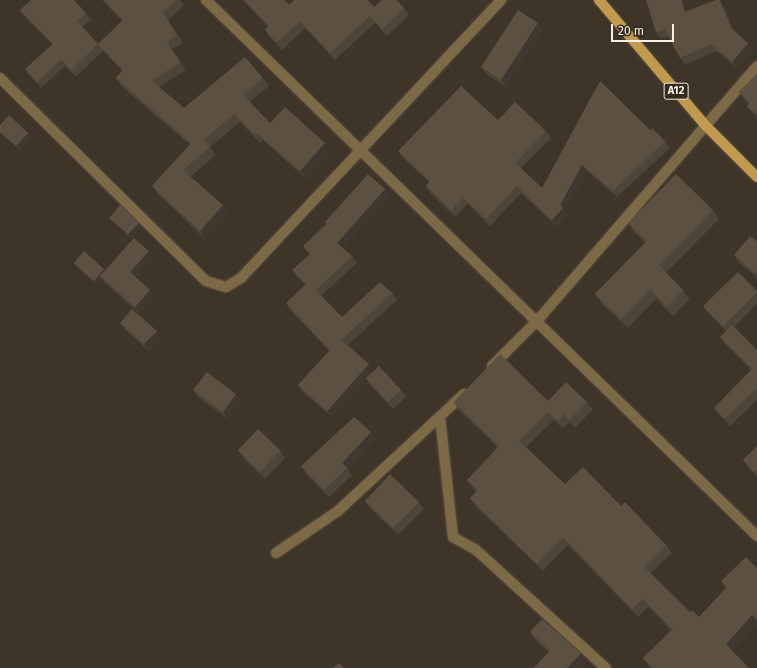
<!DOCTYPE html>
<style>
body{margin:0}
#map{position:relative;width:757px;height:668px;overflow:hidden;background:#3e3427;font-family:"Fira Sans",sans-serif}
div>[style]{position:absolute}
.roads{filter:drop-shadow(0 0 1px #5b5246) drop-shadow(0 0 1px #5b5246)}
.street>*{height:10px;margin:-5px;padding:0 5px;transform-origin:5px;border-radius:5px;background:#7c6946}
.primary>*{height:10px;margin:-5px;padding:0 5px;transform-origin:5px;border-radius:5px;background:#c29a4d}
.wall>*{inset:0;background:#4e4539}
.shaded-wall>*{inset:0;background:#40382e}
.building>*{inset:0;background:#5b5042}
span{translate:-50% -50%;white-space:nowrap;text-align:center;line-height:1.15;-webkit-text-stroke:3px #342a1d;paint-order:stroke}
.shield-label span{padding:1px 3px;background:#342a1d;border:1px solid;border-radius:3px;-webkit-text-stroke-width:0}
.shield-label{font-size:11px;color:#f5efe6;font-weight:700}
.scale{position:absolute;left:611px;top:24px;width:63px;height:18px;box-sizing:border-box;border:2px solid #f5efe6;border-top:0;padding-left:5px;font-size:12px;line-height:14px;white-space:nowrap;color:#f5efe6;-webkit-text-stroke:3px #342a1d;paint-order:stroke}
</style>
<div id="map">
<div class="roads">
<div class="street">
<div style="left:206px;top:0;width:769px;rotate:44.21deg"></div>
<div style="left:0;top:78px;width:289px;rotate:44.6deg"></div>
<div style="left:206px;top:281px;width:21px;rotate:17deg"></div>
<div style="left:226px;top:287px;width:17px;rotate:-31deg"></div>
<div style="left:241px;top:278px;width:381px;rotate:-46.9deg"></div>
<div style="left:492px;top:366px;width:64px;rotate:-45deg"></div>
<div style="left:537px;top:321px;width:337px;rotate:-49.2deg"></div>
<div style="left:440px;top:417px;width:121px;rotate:83.8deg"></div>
<div style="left:453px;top:537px;width:25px;rotate:29deg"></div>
<div style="left:475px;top:549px;width:177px;rotate:42.3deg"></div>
<div style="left:276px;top:553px;width:75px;rotate:-34.1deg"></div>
<div style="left:338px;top:511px;width:172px;rotate:-42.9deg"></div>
</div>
<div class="primary">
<div style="left:599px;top:0;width:165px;rotate:49.7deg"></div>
<div style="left:706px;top:126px;width:72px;rotate:45deg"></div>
</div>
</div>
<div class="wall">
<div style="clip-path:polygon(102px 0,180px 0,184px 5px,168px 20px,183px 43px,173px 49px,186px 70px,159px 87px,184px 108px,263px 78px,269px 86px,250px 102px,270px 123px,325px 143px,331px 151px,306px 179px,263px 140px,260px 143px,240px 122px,210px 147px,216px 155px,190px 177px,223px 205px,228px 213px,205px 239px,158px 194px,152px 186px,190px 145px,121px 86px,116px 78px,122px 71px,103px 51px,76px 77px,65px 66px,41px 88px,30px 76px,25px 69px,52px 44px,25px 17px,20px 10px,86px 13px,91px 20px,82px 27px,98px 44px,122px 21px)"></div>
<div style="clip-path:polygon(243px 0,285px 0,289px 5px,404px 8px,409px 15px,387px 36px,375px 23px,335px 60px,305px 28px,282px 50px,270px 37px,265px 30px,268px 27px)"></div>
<div style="clip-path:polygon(646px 0,683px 0,687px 11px,724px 5px,735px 31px,753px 49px,737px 68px,716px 51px,685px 65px,680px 58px,668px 36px,661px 39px,656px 32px)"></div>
<div style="clip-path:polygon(543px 30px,506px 87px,486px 74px,481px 67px)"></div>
<div style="clip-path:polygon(757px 75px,757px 117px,752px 113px,747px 106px,749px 104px,744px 99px,739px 92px)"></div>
<div style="clip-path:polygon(600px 81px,650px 130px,665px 141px,670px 148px,617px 197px,587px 171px,565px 211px,568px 215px,557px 227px,521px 193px,490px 226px,468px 204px,455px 217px,430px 193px,426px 186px,429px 182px,403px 158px,398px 151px,498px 120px,546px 131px,551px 138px,521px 168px,542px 188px)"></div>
<div style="clip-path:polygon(0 125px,28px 133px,31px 136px,19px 149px,0 133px)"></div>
<div style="clip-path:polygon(385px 189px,390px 196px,343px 248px,352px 256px,357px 263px,321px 296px,342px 317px,392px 293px,397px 300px,348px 345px,369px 364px,374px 371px,401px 390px,406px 397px,393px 409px,371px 386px,366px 379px,332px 417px,303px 392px,298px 385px,329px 351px,290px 310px,286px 303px,305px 285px,297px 277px,292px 270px,310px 255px,303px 246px,326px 224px,325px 222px)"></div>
<div style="clip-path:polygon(713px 210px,719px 219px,666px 273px,683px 290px,690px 299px,673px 316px,656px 299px,628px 328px,602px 304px,595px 294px,645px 242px,634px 232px,628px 223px)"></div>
<div style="clip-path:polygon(109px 218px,141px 227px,131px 238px,112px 221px)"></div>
<div style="clip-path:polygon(757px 241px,757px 277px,739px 263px,734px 255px)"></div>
<div style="clip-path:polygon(149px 251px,153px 257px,135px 277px,155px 297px,140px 314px,104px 282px,102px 279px,96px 284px,77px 267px,74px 263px,104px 269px,105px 270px)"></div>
<div style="clip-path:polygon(757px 291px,757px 304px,734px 327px,757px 350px,757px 400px,730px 426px,719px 414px,714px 408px,751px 370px,725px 344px,720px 337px,726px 331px,708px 313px,703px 306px)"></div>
<div style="clip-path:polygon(120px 323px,157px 331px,162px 338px,149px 351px,125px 330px)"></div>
<div style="clip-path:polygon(193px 390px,241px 401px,228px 419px,198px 397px)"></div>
<div style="clip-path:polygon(548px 401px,587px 402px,593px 409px,575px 428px,570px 422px,563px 429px,554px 420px,526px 447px,565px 484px,621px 506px,666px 545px,672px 553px,651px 573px,690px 612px,699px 617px,726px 588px,721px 581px,757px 568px,757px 624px,732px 651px,749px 668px,650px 668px,643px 658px,671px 630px,648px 607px,638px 617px,568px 545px,543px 571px,475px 506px,470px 498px,476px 492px,467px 480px,498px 448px,459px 410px,454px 402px)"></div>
<div style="clip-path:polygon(371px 432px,376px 439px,348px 469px,352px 475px,329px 497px,306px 474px,301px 466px)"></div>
<div style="clip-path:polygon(757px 446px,757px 477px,748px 467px,743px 460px)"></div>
<div style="clip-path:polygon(238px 450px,280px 450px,285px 458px,265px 479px,243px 458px)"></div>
<div style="clip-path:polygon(365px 501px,419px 502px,424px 509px,398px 535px,370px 508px)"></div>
<div style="clip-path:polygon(530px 632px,581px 653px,587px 662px,582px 668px,534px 668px,549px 652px,537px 642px)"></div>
</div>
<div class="shaded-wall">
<div style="clip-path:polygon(681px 0,683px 0,690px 19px,685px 12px)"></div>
<div style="clip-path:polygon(720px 0,724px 5px,736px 35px,732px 29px)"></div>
<div style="clip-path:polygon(538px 23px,543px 30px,506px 87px,501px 80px)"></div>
<div style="clip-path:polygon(167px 42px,173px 49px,186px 70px,180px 62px)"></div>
<div style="clip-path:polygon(748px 43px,753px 49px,737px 68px,732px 62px)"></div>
<div style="clip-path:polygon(28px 133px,31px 136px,19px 149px,16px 146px)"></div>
<div style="clip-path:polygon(325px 143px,331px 151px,306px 179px,300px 171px)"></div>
<div style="clip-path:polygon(582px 165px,587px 171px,565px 211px,568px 215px,557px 227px,552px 220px)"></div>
<div style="clip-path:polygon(385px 189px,390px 196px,342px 250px,337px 243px)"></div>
<div style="clip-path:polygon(223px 205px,228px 213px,205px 239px,200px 231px)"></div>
<div style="clip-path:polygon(139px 223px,141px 227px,131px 238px,128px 234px)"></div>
<div style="clip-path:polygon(149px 251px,153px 257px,134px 278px,130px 272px)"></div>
<div style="clip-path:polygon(104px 269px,107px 273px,100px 276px,102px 279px,96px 284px,94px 281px)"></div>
<div style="clip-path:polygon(150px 290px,155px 297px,140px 314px,135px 307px)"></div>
<div style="clip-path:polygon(157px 331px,162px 338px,149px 351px,144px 344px)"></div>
<div style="clip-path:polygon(369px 364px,374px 371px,332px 417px,327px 411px)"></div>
<div style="clip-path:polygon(236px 394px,241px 401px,228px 419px,223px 412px)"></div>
<div style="clip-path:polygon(371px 432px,376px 439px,348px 469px,342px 463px)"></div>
<div style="clip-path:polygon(752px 615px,757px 622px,757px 624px,731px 652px,726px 644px)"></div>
<div style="clip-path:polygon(581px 653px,587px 662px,582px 668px,567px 668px)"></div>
</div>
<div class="building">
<div style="clip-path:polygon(31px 0,74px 0,86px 13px,77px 21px,98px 44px,71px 70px,61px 59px,37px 82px,25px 69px,53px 44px,20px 10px)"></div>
<div style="clip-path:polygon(104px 0,176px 0,163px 13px,177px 35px,167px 42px,180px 62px,152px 81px,184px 108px,245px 57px,263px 78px,243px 95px,270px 123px,285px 107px,325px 143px,300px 171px,257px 133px,255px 135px,234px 114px,204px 140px,210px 147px,183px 170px,223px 205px,200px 231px,152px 186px,191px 143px,116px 78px,123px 70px,98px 44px,123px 20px)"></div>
<div style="clip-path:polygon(244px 0,285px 0,289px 5px,294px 0,368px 0,374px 7px,382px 0,397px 0,404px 8px,382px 29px,370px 16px,330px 53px,300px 21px,277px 43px,265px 30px,269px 26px)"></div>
<div style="clip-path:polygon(646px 0,681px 0,685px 12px,715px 0,720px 0,732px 29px,748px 43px,732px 62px,712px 44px,680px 58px,665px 29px,656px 32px)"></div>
<div style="clip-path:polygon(518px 10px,538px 23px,501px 80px,481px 67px)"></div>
<div style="clip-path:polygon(756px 75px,757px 75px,757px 114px,747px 106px,750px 103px,739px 92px)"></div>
<div style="clip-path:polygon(600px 81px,650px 130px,652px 128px,665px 141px,613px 191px,582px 165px,560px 205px,563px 208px,552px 220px,517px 186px,486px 219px,463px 198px,451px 210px,426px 186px,430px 181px,398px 151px,461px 86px,498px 120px,515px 102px,546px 131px,515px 163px,542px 188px)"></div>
<div style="clip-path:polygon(9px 115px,28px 133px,16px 146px,0 131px,0 125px)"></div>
<div style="clip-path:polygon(368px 174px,385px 189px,337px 243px,352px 256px,316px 290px,342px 317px,380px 282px,392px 293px,341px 340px,369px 364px,327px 411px,298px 385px,330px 350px,286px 303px,306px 284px,292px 270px,310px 254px,303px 246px,327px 224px,325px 222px)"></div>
<div style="clip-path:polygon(676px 174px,713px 210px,659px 265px,683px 290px,667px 307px,650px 289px,621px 319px,595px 294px,647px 241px,628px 223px)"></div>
<div style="clip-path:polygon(120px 205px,139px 223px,128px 234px,109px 218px)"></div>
<div style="clip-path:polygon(750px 236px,757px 241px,757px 271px,755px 273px,734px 255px)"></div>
<div style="clip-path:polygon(134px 238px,149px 251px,130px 272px,150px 290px,135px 307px,100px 276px)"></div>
<div style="clip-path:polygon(84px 251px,104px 269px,94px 281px,74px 263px)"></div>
<div style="clip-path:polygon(738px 272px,757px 291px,757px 292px,723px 326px,703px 306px)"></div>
<div style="clip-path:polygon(132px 309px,157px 331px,144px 344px,120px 323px)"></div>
<div style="clip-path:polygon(732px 325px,757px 350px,757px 388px,725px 419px,714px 408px,752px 369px,720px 337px)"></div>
<div style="clip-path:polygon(500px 354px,548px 401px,566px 382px,587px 402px,569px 420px,564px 414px,558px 421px,548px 412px,519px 441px,565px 484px,583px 467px,621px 506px,625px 502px,666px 545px,644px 567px,690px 612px,692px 610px,699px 617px,727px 587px,721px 581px,746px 557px,757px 568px,757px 619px,752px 615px,726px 644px,749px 668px,653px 668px,643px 658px,673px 629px,643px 599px,632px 609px,563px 537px,537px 564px,470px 498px,478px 490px,467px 480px,499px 446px,454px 402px)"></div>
<div style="clip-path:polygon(379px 366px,401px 390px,388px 402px,366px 378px)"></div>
<div style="clip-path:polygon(207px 372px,236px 394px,223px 412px,193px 390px)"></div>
<div style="clip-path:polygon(354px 417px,371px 432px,342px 463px,347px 468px,324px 490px,301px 466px)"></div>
<div style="clip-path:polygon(258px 429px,280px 450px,260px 472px,238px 450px)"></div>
<div style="clip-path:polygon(757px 446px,757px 470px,755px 472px,743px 460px)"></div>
<div style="clip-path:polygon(390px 474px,419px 502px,393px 528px,365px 501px)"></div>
<div style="clip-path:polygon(542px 619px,581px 653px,567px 668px,534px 668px,550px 650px,530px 632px)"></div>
<div style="clip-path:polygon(339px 663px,344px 668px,333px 668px)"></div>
</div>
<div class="shield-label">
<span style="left:676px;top:91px">A12</span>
</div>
<div class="scale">20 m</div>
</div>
